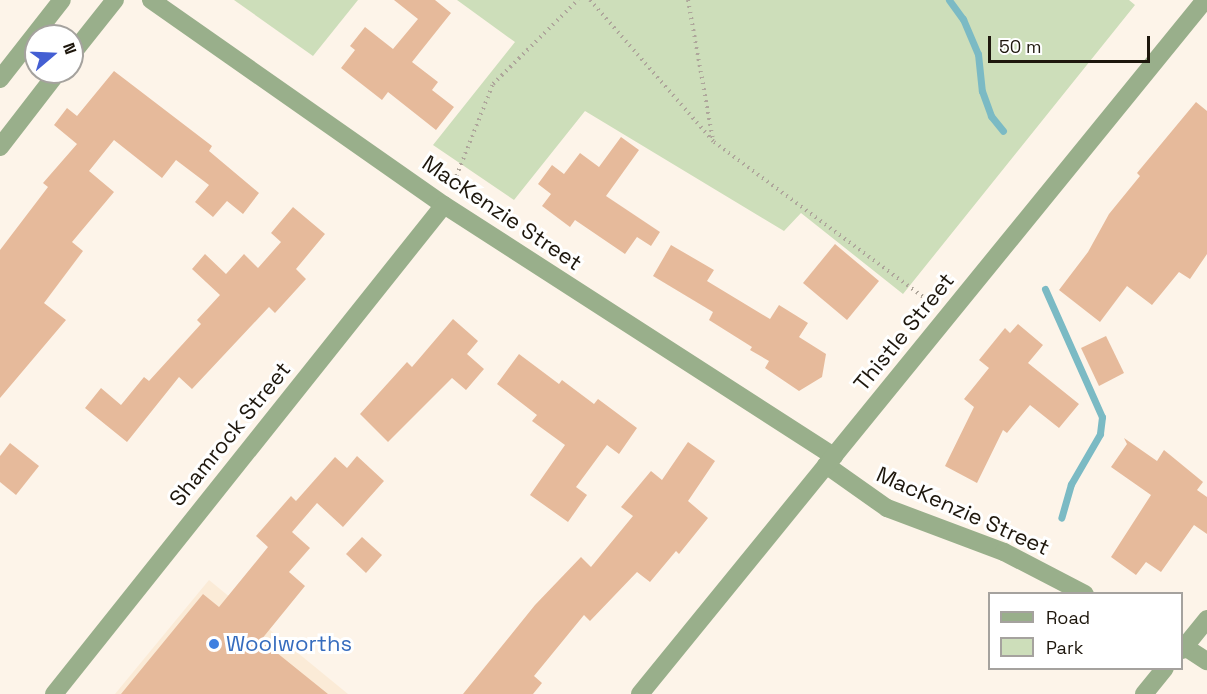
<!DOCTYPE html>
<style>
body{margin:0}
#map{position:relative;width:1207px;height:694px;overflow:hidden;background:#fdf4e9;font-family:"Space Grotesk",sans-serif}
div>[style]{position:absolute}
.built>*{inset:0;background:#fbebd7}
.green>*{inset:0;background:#cddeba}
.stream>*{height:7px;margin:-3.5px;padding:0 3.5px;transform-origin:3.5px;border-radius:3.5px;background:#7bbac4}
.building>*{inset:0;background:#e6ba9b}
.path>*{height:4px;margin-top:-2px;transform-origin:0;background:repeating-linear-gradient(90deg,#aea69b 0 1.5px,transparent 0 6px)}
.minor>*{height:18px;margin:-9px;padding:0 9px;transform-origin:9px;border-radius:9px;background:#99af8b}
.dots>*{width:16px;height:16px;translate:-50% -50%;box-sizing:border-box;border:3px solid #fff;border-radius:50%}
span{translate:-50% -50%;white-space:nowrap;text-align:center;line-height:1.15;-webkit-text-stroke:6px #fff;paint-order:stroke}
.street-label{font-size:22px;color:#1e170d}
.shop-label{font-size:22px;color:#366cbe}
.left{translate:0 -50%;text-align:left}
.legend{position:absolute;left:988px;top:592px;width:195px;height:78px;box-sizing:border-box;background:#fff;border:2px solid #a5a29e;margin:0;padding:8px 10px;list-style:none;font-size:18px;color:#1e170d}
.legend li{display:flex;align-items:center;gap:12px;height:30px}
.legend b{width:30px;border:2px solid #a5a29e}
.north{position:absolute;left:24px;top:24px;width:60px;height:60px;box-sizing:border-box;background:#fff;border:2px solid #a5a29e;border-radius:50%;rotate:71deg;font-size:16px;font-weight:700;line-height:24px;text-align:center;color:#1e170d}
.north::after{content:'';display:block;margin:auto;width:21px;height:27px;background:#445fd3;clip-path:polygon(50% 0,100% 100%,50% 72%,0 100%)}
.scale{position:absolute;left:988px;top:36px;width:162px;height:27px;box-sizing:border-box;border:3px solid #1e170d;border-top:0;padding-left:8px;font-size:18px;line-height:21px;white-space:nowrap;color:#1e170d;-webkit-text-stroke:4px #fff;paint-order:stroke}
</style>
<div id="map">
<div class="built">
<div style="clip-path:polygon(209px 580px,348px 694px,115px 694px)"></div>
</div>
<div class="green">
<div style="clip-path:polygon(234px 0,358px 0,313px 56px)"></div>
<div style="clip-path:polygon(457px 0,1129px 0,1135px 5px,903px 294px,801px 213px,784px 231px,585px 111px,514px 200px,433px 145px,515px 42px)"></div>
</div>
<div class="stream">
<div style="left:949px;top:0;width:24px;rotate:54deg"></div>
<div style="left:963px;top:19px;width:38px;rotate:67deg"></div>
<div style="left:978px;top:54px;width:37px;rotate:84deg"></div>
<div style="left:982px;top:91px;width:27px;rotate:70deg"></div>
<div style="left:991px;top:116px;width:19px;rotate:51deg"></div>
<div style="left:1045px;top:289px;width:140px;rotate:66deg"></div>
<div style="left:1102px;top:417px;width:17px;rotate:97deg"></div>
<div style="left:1100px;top:434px;width:58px;rotate:120.1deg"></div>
<div style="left:1071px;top:484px;width:35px;rotate:106deg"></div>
</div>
<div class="building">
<div style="clip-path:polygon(394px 0,435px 0,451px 13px,412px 62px,438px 82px,432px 90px,454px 107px,436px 130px,388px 92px,382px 100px,341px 68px,355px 50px,350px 46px,365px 27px,393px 49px,418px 19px)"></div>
<div style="clip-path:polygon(114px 71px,212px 146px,209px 151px,259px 193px,243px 214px,227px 201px,213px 217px,195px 202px,209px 185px,176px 160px,162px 178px,114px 140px,89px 171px,114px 192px,72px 242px,83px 251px,44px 303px,66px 320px,0 398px,0 250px,48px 187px,43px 183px,77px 144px,54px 125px,67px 108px,77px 116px)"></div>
<div style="clip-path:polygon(1196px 102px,1207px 111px,1207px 254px,1190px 279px,1179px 272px,1152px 305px,1127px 286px,1100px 322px,1059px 290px,1088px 252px,1109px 214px,1140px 176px,1137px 173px)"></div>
<div style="clip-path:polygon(621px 137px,639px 150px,606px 196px,660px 232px,651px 246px,637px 237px,625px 254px,575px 220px,570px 227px,542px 206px,551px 194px,538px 184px,552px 165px,564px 174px,580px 153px,599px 167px)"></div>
<div style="clip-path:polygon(293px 207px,325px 234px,296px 269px,306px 279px,275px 313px,269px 307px,192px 389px,179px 377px,127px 442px,85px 408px,101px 388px,121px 405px,144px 377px,149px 381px,201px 324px,197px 320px,220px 295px,192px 269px,205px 254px,226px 274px,244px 254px,258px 268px,281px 242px,271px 233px)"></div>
<div style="clip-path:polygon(835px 244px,879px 281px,847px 320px,803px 283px)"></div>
<div style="clip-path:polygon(671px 245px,714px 270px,707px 281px,770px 319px,779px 305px,808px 323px,799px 337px,826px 354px,822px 377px,799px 391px,765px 368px,769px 361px,750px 350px,752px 347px,709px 320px,713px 312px,653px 276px)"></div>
<div style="clip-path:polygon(453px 319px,478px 341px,467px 354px,484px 369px,466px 390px,452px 378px,388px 442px,360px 414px,407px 362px,412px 367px)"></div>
<div style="clip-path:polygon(1018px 324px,1043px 345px,1028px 363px,1079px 404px,1059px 428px,1030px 405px,1007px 433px,1003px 430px,977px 483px,945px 466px,974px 407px,964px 399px,989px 368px,979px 360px,1005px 328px,1010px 333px)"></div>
<div style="clip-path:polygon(1106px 336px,1124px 373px,1099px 386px,1081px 348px)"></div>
<div style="clip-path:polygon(519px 354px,559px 384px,562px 380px,594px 404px,598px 399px,637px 428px,619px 454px,607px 445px,576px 487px,587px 495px,568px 522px,530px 495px,565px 445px,532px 421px,537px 415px,497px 384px)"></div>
<div style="clip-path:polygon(1124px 438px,1157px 461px,1164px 450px,1203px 482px,1197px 490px,1207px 497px,1207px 534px,1194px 525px,1161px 572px,1146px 562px,1136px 575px,1111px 557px,1151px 495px,1111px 467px,1127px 444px)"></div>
<div style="clip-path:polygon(688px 442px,715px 461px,688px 501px,708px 518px,679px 554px,676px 551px,650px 582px,637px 572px,590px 621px,584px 615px,534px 676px,542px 683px,533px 694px,463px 694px,535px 605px,581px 557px,591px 567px,633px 516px,621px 507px,651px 471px,662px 480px)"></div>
<div style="clip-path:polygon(10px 443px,39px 466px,16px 495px,0 482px,0 456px)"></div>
<div style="clip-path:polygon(357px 456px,384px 481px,343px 527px,317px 503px,292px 532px,310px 548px,289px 572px,305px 586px,261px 640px,328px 694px,121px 694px,203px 594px,219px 607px,268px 547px,256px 536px,291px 496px,296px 501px,335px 457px,347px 468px)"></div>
<div style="clip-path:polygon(362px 537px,382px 555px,366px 573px,346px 554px)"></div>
</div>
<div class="path">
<div style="left:590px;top:0;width:189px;rotate:48.9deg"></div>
<div style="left:714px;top:142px;width:272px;rotate:36.5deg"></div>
<div style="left:688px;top:0;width:143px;rotate:79.9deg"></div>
<div style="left:452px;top:187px;width:111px;rotate:-68.3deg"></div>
<div style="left:493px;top:84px;width:120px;rotate:-44.7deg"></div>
</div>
<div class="minor">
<div style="left:151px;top:0;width:358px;rotate:35deg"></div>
<div style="left:444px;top:205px;width:464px;rotate:32.8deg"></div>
<div style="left:72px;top:54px;width:69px;rotate:-51.5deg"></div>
<div style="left:0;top:79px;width:100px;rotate:-51.9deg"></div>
<div style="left:0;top:147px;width:95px;rotate:-52.3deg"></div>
<div style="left:826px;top:465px;width:75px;rotate:35.2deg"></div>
<div style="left:887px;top:508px;width:125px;rotate:20.6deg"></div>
<div style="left:1004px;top:552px;width:91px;rotate:27.4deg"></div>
<div style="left:1182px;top:645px;width:30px;rotate:33deg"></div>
<div style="left:1182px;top:650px;width:40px;rotate:-51deg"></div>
<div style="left:54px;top:694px;width:625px;rotate:-51.43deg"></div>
<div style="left:640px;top:694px;width:895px;rotate:-50.85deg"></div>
<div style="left:1144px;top:694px;width:33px;rotate:-51deg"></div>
</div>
<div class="dots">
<div style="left:214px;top:644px;background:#3f7fe0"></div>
</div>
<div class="street-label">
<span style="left:502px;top:213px;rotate:34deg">MacKenzie Street</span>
<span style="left:904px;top:332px;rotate:-51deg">Thistle Street</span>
<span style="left:230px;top:434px;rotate:-51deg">Shamrock Street</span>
<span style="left:963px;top:511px;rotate:24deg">MacKenzie Street</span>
</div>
<div class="shop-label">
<span class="left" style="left:226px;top:644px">Woolworths</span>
</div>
<ul class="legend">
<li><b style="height:8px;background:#99af8b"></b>Road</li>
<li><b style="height:16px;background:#cddeba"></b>Park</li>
</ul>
<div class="north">N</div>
<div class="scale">50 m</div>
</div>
